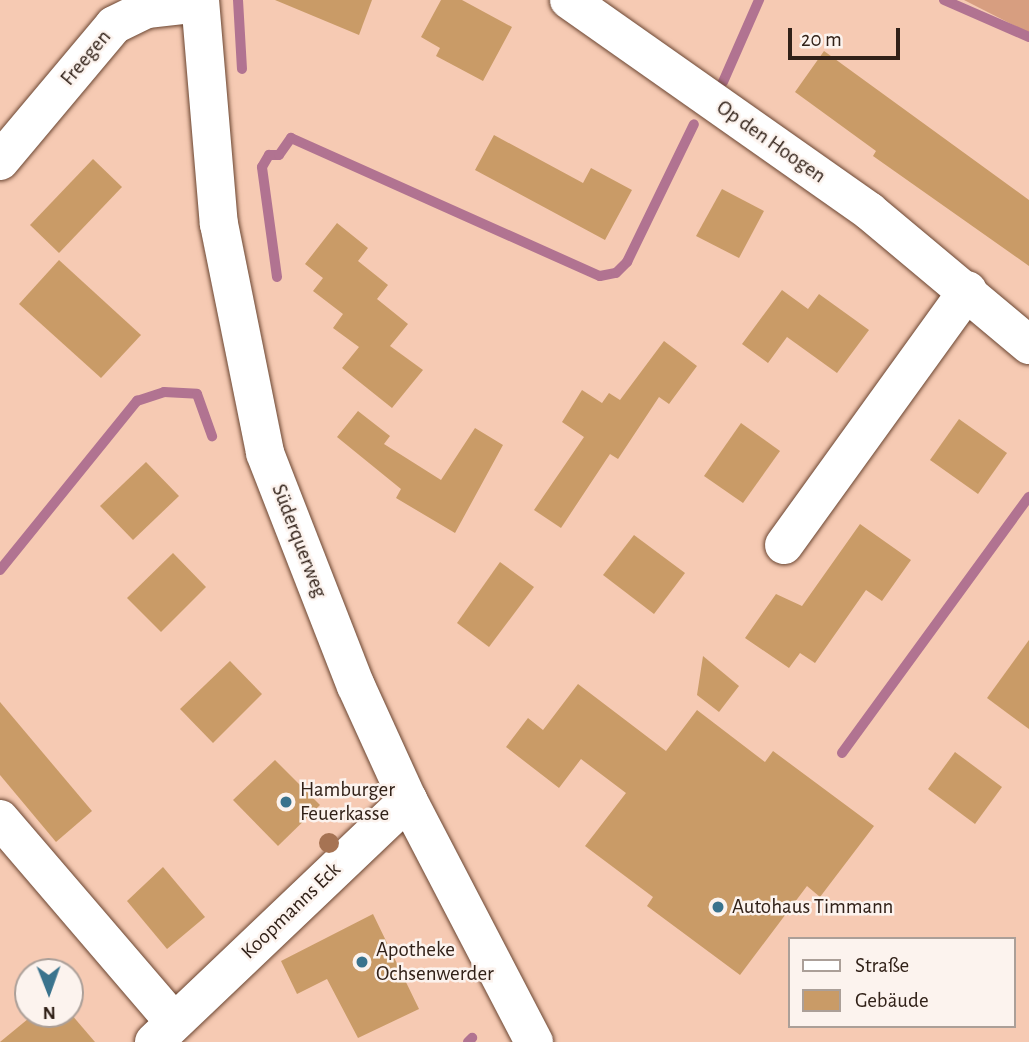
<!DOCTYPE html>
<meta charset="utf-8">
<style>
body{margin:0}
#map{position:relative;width:1029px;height:1042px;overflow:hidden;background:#f6cab3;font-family:"Alegreya Sans",sans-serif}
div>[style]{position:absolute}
.green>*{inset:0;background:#d79e80}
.stream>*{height:10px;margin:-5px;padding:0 5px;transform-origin:5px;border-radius:5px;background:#b17391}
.building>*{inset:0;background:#c99b67}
.roads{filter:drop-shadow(0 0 2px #6a4531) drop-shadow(0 0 2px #6a4531)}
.minor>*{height:38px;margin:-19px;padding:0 19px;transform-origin:19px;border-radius:19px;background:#fff}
.tertiary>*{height:38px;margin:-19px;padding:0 19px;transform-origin:19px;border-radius:19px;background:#fff}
.trees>*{width:20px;height:20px;margin:-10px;border-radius:50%;background:#a67353}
.dots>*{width:19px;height:19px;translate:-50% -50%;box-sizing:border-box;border:4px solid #fcf3ee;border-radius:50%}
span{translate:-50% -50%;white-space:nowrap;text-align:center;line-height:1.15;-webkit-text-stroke:5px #fcf3ee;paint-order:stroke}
.street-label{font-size:21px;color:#312118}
.poi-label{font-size:21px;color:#312118}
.left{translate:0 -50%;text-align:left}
.legend{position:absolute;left:788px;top:937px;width:228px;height:91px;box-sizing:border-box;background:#fcf3ee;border:2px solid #ab9f98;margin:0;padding:9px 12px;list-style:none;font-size:21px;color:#312118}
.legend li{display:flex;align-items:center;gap:14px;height:35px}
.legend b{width:35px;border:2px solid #ab9f98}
.north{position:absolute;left:14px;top:958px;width:70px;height:70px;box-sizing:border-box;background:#fcf3ee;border:2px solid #ab9f98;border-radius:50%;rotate:179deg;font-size:19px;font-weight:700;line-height:28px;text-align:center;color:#312118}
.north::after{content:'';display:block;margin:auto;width:24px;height:32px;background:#3a738d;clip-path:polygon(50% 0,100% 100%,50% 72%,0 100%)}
.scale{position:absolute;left:788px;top:28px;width:112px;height:32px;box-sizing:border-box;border:4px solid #312118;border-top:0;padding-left:9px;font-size:21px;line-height:24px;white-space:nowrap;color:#312118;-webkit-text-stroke:5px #fcf3ee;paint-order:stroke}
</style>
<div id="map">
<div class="green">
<div style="clip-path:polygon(964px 0,1029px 0,1029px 33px)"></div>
</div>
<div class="stream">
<div style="left:238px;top:0;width:69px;rotate:86.7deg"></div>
<div style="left:944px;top:0;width:93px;rotate:23.5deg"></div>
<div style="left:723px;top:82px;width:90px;rotate:-66.3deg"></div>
<div style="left:277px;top:277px;width:111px;rotate:-97.8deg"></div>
<div style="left:262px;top:167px;width:14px;rotate:-60deg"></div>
<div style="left:269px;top:155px;width:10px"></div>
<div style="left:279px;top:155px;width:21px;rotate:-55deg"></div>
<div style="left:291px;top:138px;width:338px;rotate:24.1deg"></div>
<div style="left:600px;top:276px;width:16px;rotate:-11deg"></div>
<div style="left:616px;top:273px;width:16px;rotate:-45deg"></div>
<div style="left:627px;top:262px;width:153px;rotate:-64.1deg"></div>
<div style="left:0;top:570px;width:218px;rotate:-51deg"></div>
<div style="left:137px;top:401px;width:28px;rotate:-18deg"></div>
<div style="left:164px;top:392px;width:33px;rotate:3deg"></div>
<div style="left:197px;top:394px;width:45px;rotate:70.3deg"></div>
<div style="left:842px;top:753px;width:317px;rotate:-53.9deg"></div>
<div style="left:468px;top:1042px;width:6px;rotate:-45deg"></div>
</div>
<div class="building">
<div style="clip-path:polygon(275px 0,372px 0,359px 35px)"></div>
<div style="clip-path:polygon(441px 0,462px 0,512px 27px,483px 81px,436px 56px,440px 48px,421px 37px)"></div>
<div style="clip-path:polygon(824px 51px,1029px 200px,1029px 266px,873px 156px,876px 151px,795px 92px)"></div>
<div style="clip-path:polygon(494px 135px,583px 183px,591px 168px,632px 190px,605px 240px,475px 170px)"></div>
<div style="clip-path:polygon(93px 159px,122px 187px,59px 253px,30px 225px)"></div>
<div style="clip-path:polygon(722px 189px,764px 211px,739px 258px,696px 236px)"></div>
<div style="clip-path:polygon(337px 223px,368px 248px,358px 261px,388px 285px,377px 299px,408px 324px,390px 346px,423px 370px,392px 408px,342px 368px,359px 347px,333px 328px,343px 314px,313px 291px,323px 278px,305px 264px)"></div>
<div style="clip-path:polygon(59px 260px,141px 335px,101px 378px,19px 304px)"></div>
<div style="clip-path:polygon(782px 290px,808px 309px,819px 294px,869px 330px,837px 373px,787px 337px,768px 363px,742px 344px)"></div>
<div style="clip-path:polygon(664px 341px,697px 366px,669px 404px,659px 397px,618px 459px,610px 454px,561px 528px,534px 510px,584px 437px,562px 422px,582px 390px,602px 403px,609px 393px,620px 400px)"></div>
<div style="clip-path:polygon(358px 411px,390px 436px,384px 444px,441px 480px,475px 428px,503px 445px,455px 533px,396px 498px,401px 489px,337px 437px)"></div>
<div style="clip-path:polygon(959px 419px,1007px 453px,978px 494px,930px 460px)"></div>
<div style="clip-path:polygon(741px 423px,780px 451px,743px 503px,704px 476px)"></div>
<div style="clip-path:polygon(146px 462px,179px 496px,133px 540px,100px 506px)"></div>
<div style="clip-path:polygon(860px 524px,911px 560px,882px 601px,866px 590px,815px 663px,800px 653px,789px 668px,745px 638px,776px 594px,802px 606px)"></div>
<div style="clip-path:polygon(634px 535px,685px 573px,654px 614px,603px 575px)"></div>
<div style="clip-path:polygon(173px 553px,206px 587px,161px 632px,127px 598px)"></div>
<div style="clip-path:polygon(500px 562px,534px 587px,489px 647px,457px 623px)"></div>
<div style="clip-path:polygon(1029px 640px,1029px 729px,987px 698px)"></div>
<div style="clip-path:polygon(703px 656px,739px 686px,719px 712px,697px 695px)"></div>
<div style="clip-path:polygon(230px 661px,262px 694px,213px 743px,180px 709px)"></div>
<div style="clip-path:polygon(578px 684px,666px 751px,697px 710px,765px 762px,773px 751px,874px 826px,820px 897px,807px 886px,740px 975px,647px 906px,653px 897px,585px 846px,626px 793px,581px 759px,559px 788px,506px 747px,528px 718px,543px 730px)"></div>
<div style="clip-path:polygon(0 702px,92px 811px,56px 842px,0 775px)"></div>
<div style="clip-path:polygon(955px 752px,1002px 787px,975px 824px,928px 789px)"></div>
<div style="clip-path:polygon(275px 760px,320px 805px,278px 846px,233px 800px)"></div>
<div style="clip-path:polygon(163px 867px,205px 917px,167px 949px,127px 901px)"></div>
<div style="clip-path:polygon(373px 914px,419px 1009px,358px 1038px,327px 979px,297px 994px,281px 961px)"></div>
<div style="clip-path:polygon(34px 1014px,71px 1014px,95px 1042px,0 1042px)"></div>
</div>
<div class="roads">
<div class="minor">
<div style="left:569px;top:0;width:367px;rotate:35.1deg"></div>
<div style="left:869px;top:211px;width:209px;rotate:39.9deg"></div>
<div style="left:0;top:161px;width:177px;rotate:-50deg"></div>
<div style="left:114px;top:25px;width:37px;rotate:-26deg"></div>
<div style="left:147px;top:9px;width:53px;rotate:-6.5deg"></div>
<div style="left:784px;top:545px;width:314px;rotate:-54.2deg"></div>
<div style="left:0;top:819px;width:267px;rotate:49.4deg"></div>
<div style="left:154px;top:1042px;width:351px;rotate:-43.6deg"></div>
</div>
<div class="tertiary">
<div style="left:200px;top:0;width:225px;rotate:85.2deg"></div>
<div style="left:219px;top:224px;width:234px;rotate:78.6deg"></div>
<div style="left:265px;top:453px;width:250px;rotate:68.7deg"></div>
<div style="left:356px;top:686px;width:125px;rotate:65.5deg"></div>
<div style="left:408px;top:800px;width:273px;rotate:62.5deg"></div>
</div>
</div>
<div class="trees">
<div style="left:329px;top:843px"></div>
</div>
<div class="dots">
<div style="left:286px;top:802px;background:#3a738d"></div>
<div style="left:718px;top:907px;background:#3a738d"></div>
<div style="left:362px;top:962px;background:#3a738d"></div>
</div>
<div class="street-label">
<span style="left:86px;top:58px;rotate:-50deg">Freegen</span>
<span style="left:771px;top:142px;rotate:35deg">Op den Hoogen</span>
<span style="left:299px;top:541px;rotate:69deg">Süderquerweg</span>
<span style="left:291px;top:911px;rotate:-44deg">Koopmanns Eck</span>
</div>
<div class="poi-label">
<span class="left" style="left:300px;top:802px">Hamburger<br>Feuerkasse</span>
<span class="left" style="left:732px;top:907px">Autohaus Timmann</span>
<span class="left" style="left:376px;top:962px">Apotheke<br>Ochsenwerder</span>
</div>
<ul class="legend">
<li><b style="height:9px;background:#fff"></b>Straße</li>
<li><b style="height:19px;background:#c99b67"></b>Gebäude</li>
</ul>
<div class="north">N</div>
<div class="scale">20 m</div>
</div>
